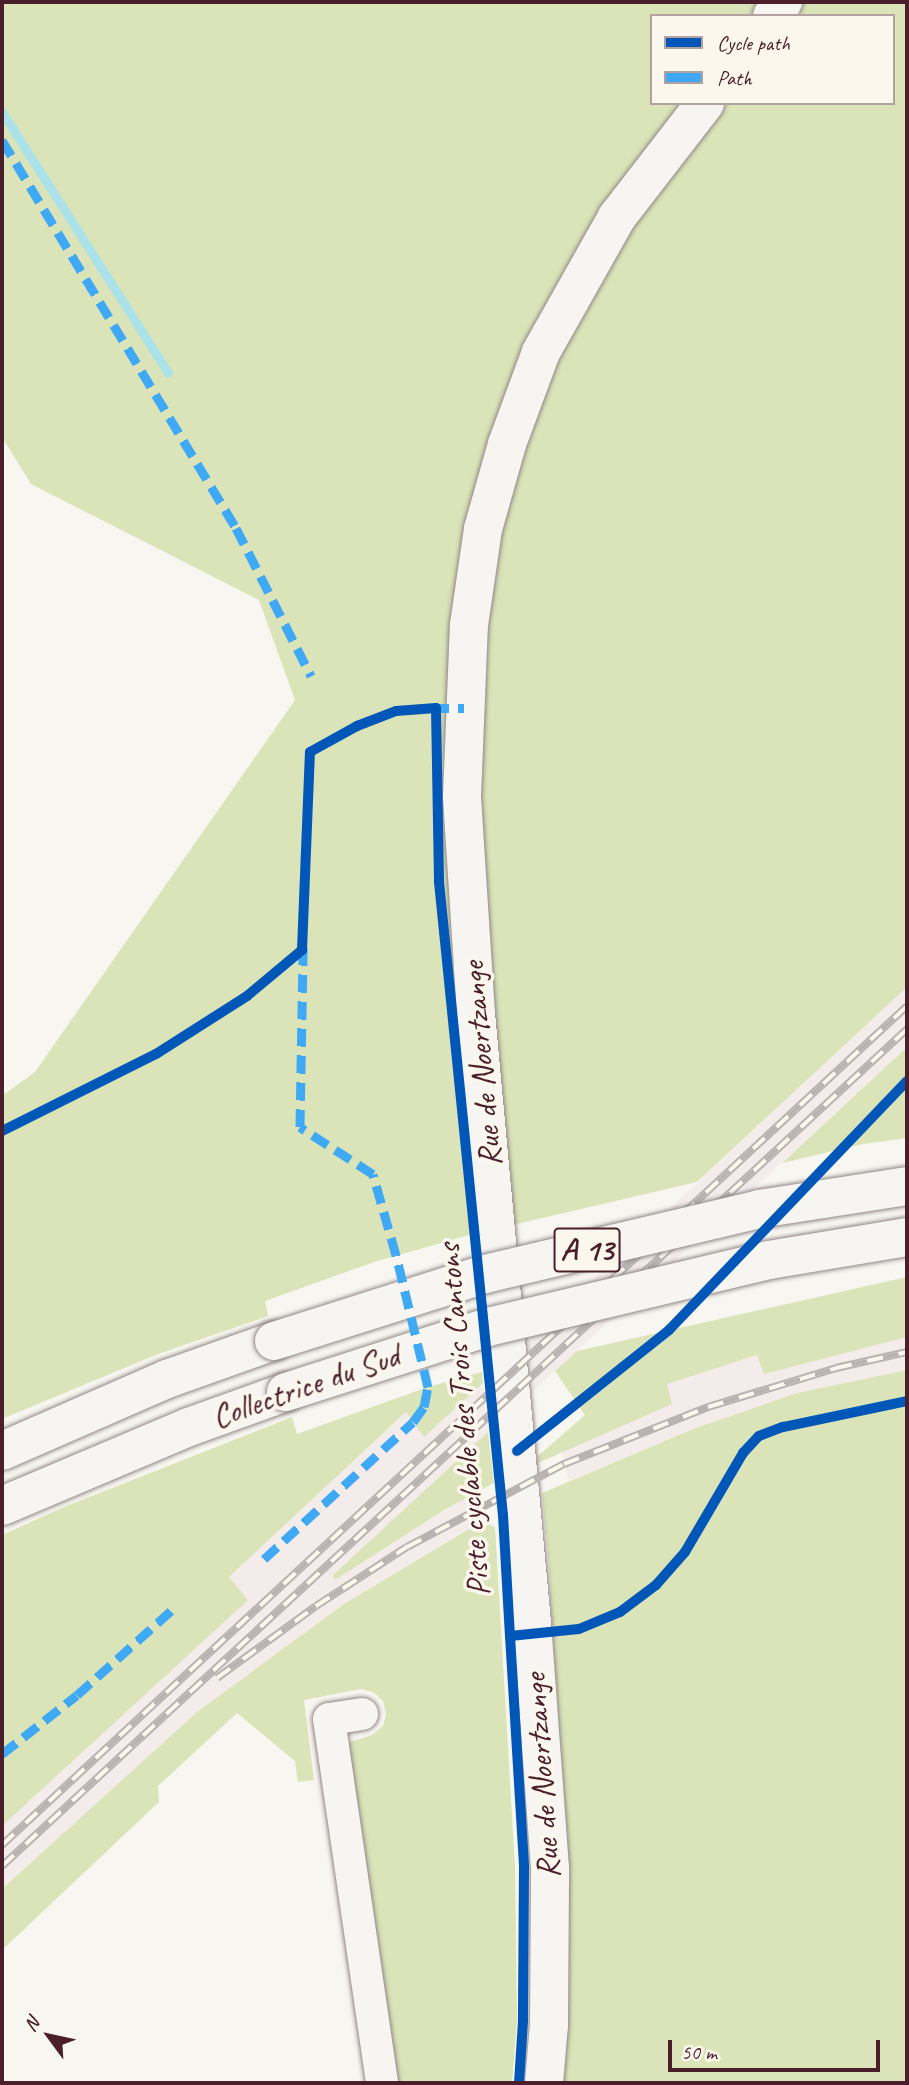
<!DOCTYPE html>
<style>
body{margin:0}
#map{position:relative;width:909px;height:2085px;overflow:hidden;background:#f8f6f0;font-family:Caveat,sans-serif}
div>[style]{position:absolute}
.built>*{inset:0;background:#f4ebeb}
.green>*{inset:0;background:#dae4b8}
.stream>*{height:9px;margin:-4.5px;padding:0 4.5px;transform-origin:4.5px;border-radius:4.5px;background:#abe2ea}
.roads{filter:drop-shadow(0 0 2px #918787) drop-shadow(0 0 2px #918787)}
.minor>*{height:32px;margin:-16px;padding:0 16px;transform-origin:16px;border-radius:16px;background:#f6f5f1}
.secondary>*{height:38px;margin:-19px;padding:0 19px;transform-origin:19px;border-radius:19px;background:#f6f5f1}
.motorway>*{height:38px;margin:-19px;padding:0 19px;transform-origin:19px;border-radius:19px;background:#f6f5f1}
.rail>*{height:8px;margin-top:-4px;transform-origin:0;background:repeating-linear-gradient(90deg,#fbf7ec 0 16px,#b8b3b1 0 32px);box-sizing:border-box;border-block:2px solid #b8b3b1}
.bridges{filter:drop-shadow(0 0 2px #918787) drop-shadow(0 0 2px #918787)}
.motorway-bridge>*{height:38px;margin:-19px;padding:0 19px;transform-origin:19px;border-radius:19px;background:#f6f5f1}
.quiet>*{height:9px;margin-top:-4.5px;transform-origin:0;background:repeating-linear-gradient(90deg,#3fa9f5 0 18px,transparent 0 27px)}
.cycleway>*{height:10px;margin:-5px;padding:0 5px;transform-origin:5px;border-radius:5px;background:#0057b8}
span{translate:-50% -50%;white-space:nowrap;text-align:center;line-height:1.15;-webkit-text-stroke:7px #fbf7ec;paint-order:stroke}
.shield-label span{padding:2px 5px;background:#fbf7ec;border:2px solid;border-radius:5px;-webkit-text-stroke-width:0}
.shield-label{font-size:32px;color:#4a1f2b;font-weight:700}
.street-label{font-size:33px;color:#4a1f2b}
.frame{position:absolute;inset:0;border:4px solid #4a1f2b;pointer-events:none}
.legend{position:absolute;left:650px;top:14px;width:245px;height:91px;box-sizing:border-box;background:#fbf7ec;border:2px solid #b4a19f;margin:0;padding:9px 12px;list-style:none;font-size:21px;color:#4a1f2b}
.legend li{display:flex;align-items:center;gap:14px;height:35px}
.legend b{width:35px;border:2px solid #b4a19f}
.north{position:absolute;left:14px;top:2001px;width:70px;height:70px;-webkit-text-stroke:5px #fbf7ec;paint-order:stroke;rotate:303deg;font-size:19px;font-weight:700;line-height:28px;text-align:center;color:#4a1f2b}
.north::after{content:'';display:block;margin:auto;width:24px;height:32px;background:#4a1f2b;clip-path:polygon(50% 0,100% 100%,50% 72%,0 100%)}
.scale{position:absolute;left:668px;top:2040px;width:212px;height:32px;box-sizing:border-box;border:4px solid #4a1f2b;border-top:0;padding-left:9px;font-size:21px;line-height:24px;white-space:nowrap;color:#4a1f2b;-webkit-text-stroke:5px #fbf7ec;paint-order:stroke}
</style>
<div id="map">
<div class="built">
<div style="clip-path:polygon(907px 987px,907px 1047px,534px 1390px,528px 1341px)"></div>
<div style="clip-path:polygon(907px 1337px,907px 1370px,797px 1393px,693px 1429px,568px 1481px,562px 1451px,672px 1404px,666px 1384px,757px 1355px,764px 1374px)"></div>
<div style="clip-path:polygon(483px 1383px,488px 1432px,333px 1575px,335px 1579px,469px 1496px,473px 1525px,344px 1604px,197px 1712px,2px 1889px,2px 1826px,247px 1600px,229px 1577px,407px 1412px,424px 1437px)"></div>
</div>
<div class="green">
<div style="clip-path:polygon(evenodd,2px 2px,907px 2px,907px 987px,697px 1182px,473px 1234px,374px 1262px,265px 1301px,268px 1316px,158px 1354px,2px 1419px,2px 1096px,35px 1072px,295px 700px,259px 600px,31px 484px,2px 437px,2px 2px,652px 16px,893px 16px,893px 103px,652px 103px,652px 16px)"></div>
<div style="clip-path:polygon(907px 1047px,907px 1138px,863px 1144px,782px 1163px)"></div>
<div style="clip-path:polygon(907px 1277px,907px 1337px,764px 1374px,757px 1355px,667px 1384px,672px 1404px,538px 1463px,538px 1456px,585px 1415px,555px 1371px,577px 1351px)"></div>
<div style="clip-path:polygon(907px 1370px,907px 2083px,557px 2083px,561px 1783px,549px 1568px,542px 1493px,693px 1429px,797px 1393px)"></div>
<div style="clip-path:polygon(482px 1372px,483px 1383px,424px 1437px,406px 1412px,229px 1577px,248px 1600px,2px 1826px,2px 1535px,64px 1507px,292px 1417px,297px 1434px,428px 1387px)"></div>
<div style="clip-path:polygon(488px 1432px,494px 1483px,446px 1509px,335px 1580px,333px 1575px)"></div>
<div style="clip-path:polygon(482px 1521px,495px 1527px,515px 1866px,517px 2021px,512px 2083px,382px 2083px,336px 1764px,350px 1742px,372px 1735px,383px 1726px,386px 1714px,383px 1701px,373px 1692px,361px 1689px,304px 1700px,314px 1780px,298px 1782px,295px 1761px,237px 1713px,158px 1786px,159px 1802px,2px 1950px,2px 1889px,197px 1712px,344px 1604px)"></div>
</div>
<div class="stream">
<div style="left:2px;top:112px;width:309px;rotate:57.5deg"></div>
</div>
<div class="roads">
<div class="minor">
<div style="left:362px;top:1714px;width:33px;rotate:171deg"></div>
<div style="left:329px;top:1719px;width:368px;rotate:81.7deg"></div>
</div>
<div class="secondary">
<div style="left:772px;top:16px;width:18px;rotate:-52deg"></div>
<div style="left:544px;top:2083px;width:58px;rotate:-85.1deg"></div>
<div style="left:549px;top:2025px;width:157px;rotate:-89.6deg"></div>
<div style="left:550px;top:1868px;width:235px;rotate:-94.2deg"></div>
<div style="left:533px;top:1634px;width:623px;rotate:-95.25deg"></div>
<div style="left:476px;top:1014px;width:217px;rotate:-93.7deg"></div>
<div style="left:462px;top:797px;width:172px;rotate:-87.7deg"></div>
<div style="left:469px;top:625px;width:97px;rotate:-81.7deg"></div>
<div style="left:483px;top:529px;width:88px;rotate:-74.2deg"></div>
<div style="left:507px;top:444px;width:98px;rotate:-69.7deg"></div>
<div style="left:541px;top:352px;width:155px;rotate:-60.6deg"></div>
<div style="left:617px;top:217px;width:144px;rotate:-52.3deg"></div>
</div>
<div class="motorway">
<div style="left:2px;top:1451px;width:180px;rotate:-23.6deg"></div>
<div style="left:167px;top:1379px;width:114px;rotate:-19.6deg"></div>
<div style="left:2px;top:1506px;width:203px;rotate:-22.9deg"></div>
<div style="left:189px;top:1427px;width:103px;rotate:-19.8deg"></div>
</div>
</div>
<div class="rail">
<div style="left:217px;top:1678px;width:122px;rotate:-36deg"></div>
<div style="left:316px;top:1606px;width:108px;rotate:-33deg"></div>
<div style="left:407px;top:1547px;width:178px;rotate:-27.9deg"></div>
<div style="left:564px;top:1464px;width:155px;rotate:-21.6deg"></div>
<div style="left:708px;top:1407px;width:134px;rotate:-16.9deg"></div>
<div style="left:836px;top:1368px;width:73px;rotate:-12.7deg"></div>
<div style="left:2px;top:1845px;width:1234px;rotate:-42.83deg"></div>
<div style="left:2px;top:1866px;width:1233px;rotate:-42.76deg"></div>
</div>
<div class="bridges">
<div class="motorway-bridge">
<div style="left:274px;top:1341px;width:221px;rotate:-17.6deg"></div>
<div style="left:485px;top:1274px;width:282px;rotate:-13.3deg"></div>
<div style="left:759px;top:1209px;width:150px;rotate:-8.8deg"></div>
<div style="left:286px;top:1392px;width:212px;rotate:-17.8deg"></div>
<div style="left:488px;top:1327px;width:289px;rotate:-13.4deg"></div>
<div style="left:769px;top:1260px;width:140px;rotate:-9.5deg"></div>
</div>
</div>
<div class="quiet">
<div style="left:2px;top:140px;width:453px;rotate:58.9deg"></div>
<div style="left:236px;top:528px;width:166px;rotate:63.1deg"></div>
<div style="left:431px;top:708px;width:33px"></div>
<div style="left:264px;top:1559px;width:202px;rotate:-42.6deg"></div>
<div style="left:413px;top:1422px;width:19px;rotate:-54deg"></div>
<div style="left:424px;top:1407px;width:20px;rotate:-79deg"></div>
<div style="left:428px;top:1387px;width:136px;rotate:-103.6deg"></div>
<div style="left:396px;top:1255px;width:84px;rotate:-105.9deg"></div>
<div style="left:373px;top:1174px;width:87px;rotate:-147.2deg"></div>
<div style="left:300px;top:1127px;width:180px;rotate:-89deg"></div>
<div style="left:2px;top:1754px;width:95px;rotate:-38.2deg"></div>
<div style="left:77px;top:1695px;width:129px;rotate:-41.9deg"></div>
</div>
<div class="cycleway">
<div style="left:2px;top:1131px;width:172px;rotate:-26.6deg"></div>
<div style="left:156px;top:1054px;width:108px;rotate:-32.5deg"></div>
<div style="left:247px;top:996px;width:72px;rotate:-39.9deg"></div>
<div style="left:302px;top:950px;width:198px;rotate:-87.7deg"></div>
<div style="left:310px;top:752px;width:54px;rotate:-29deg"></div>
<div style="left:357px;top:726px;width:42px;rotate:-21deg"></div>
<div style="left:396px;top:711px;width:40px;rotate:-4.3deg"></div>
<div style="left:436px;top:708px;width:174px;rotate:89deg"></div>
<div style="left:439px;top:882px;width:636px;rotate:84.23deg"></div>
<div style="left:503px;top:1515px;width:121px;rotate:86.7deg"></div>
<div style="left:510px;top:1636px;width:69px;rotate:-5.8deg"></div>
<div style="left:579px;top:1629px;width:44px;rotate:-22.5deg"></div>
<div style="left:620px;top:1612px;width:45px;rotate:-36.9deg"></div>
<div style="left:656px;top:1585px;width:44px;rotate:-48.7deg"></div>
<div style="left:685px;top:1552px;width:115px;rotate:-59.6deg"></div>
<div style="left:743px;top:1453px;width:23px;rotate:-47deg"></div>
<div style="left:759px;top:1436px;width:26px;rotate:-21deg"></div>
<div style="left:783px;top:1427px;width:127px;rotate:-11.8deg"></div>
<div style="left:517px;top:1451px;width:194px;rotate:-38.5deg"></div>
<div style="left:669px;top:1330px;width:344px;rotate:-46.3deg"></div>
<div style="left:510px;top:1636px;width:231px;rotate:86.5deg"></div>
<div style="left:524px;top:1867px;width:154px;rotate:90.4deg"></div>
<div style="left:523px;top:2021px;width:62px;rotate:93.7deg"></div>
</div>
<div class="shield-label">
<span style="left:587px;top:1250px">A 13</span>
</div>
<div class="street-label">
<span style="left:482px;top:1064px;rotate:-95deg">Rue de Noertzange</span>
<span style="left:306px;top:1387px;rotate:-19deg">Collectrice du Sud</span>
<span style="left:464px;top:1420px;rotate:-95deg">Piste cyclable des Trois Cantons</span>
<span style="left:542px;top:1776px;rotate:-94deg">Rue de Noertzange</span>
</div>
<div class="frame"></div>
<ul class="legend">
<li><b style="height:9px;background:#0057b8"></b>Cycle path</li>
<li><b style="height:9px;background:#3fa9f5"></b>Path</li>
</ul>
<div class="north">N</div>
<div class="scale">50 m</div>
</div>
